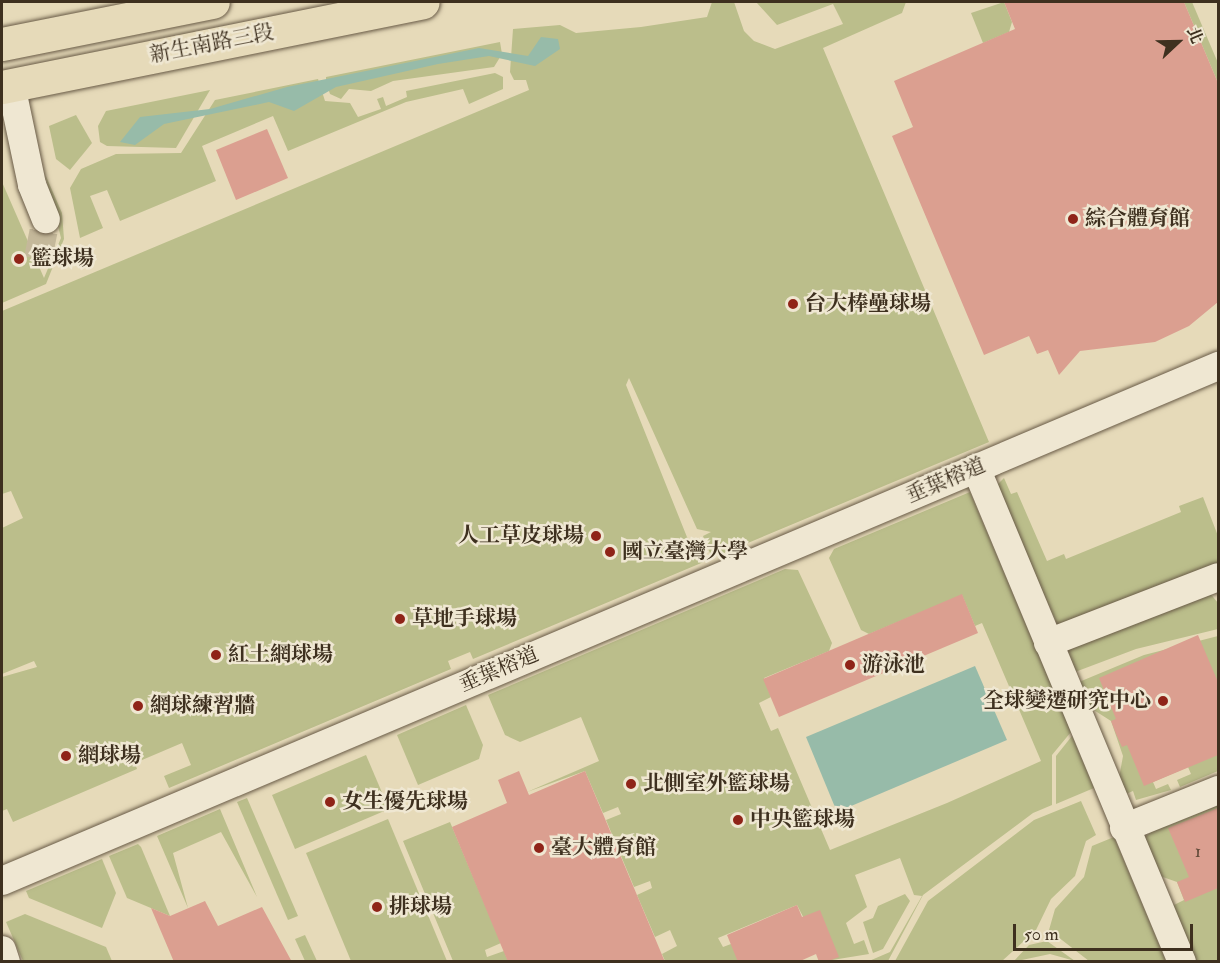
<!DOCTYPE html>
<meta charset="utf-8">
<style>
body{margin:0}
#map{position:relative;width:1220px;height:963px;overflow:hidden;background:#e6dab9;font-family:"IM FELL Double Pica","Noto Serif TC",serif}
div>[style]{position:absolute}
.green>*{inset:0;background:#bbbe8b}
.water>*{inset:0;background:#97bba9}
.building>*{inset:0;background:#db9f90}
.minor-tunnel>*{height:28px;margin-top:-14px;transform-origin:0;background:repeating-linear-gradient(90deg,#c4b89a 0 28px,transparent 0 42px)}
.roads{filter:drop-shadow(0 0 2px #685a46) drop-shadow(0 0 2px #685a46)}
.minor>*{height:28px;margin:-14px;padding:0 14px;transform-origin:14px;border-radius:14px;background:#efe7d2}
.major>*{height:33px;margin:-16.5px;padding:0 16.5px;transform-origin:16.5px;border-radius:16.5px;background:#e6dab9}
.dots>*{width:16px;height:16px;translate:-50% -50%;box-sizing:border-box;border:3px solid #efe7d2;border-radius:50%}
span{translate:-50% -50%;white-space:nowrap;text-align:center;line-height:1.15;-webkit-text-stroke:5px #efe7d2;paint-order:stroke}
.number-label{font-size:18px;color:#654c3b}
.number-label span{-webkit-text-stroke-width:0}
.street-label{font-size:21px;color:#3e301f}
.poi-label{font-size:21px;color:#3e301f;font-weight:700}
.left{translate:0 -50%;text-align:left}
.right{translate:-100% -50%;text-align:right}
.frame{position:absolute;inset:0;border:3px solid #3e301f;pointer-events:none}
.north{position:absolute;left:1148px;top:12px;width:60px;height:60px;-webkit-text-stroke:4px #efe7d2;paint-order:stroke;rotate:68deg;font-size:16px;font-weight:700;line-height:24px;text-align:center;color:#3e301f}
.north::after{content:'';display:block;margin:auto;width:21px;height:27px;background:#3e301f;clip-path:polygon(50% 0,100% 100%,50% 72%,0 100%)}
.scale{position:absolute;left:1013px;top:924px;width:180px;height:27px;box-sizing:border-box;border:3px solid #3e301f;border-top:0;padding-left:8px;font-size:18px;line-height:21px;white-space:nowrap;color:#3e301f;-webkit-text-stroke:4px #efe7d2;paint-order:stroke}
</style>
<div id="map">
<div class="green">
<div style="clip-path:polygon(712px 2px,734px 2px,744px 31px,754px 41px,775px 49px,843px 24px,833px 4px,777px 25px,756px 2px,906px 2px,902px 13px,823px 48px,989px 442px,712px 558px,703px 536px,711px 532px,697px 529px,629px 378px,626px 385px,695px 557px,703px 554px,706px 561px,473px 659px,470px 652px,448px 661px,451px 669px,169px 788px,164px 776px,191px 765px,182px 743px,135px 763px,137px 769px,13px 822px,7px 809px,2px 811px,2px 677px,37px 667px,34px 661px,2px 674px,2px 528px,23px 518px,11px 491px,2px 494px,2px 311px,529px 90px,526px 80px,514px 80px,510px 72px,513px 29px,560px 25px,576px 33px,641px 27px,707px 17px)"></div>
<div style="clip-path:polygon(1004px 2px,1012px 22px,1009px 32px,983px 43px,971px 13px)"></div>
<div style="clip-path:polygon(1184px 2px,1192px 2px,1218px 63px,1218px 83px)"></div>
<div style="clip-path:polygon(500px 42px,502px 54px,494px 67px,393px 81px,371px 91px,349px 89px,341px 99px,330px 94px,326px 82px,326px 77px)"></div>
<div style="clip-path:polygon(495px 73px,503px 77px,503px 89px,469px 104px,463px 89px,406px 102px,288px 151px,273px 116px,202px 146px,216px 181px,120px 221px,107px 190px,90px 196px,103px 228px,80px 238px,70px 188px,81px 169px,116px 154px,181px 153px,215px 100px,318px 79px,325px 101px,350px 103px,358px 117px,381px 109px,377px 99px,383px 97px,386px 106px,407px 97px,406px 91px)"></div>
<div style="clip-path:polygon(210px 90px,176px 148px,107px 146px,100px 142px,98px 126px,106px 111px)"></div>
<div style="clip-path:polygon(76px 115px,92px 143px,70px 170px,56px 159px,49px 126px)"></div>
<div style="clip-path:polygon(45px 174px,62px 213px,64px 239px,46px 284px,2px 303px,2px 182px,44px 278px,61px 238px)"></div>
<div style="clip-path:polygon(1004px 478px,1011px 494px,1017px 492px,1047px 561px,1064px 554px,1066px 559px,1181px 512px,1179px 506px,1203px 497px,1218px 536px,1218px 563px,1058px 626px,996px 486px)"></div>
<div style="clip-path:polygon(970px 492px,1071px 732px,1052px 755px,1052px 805px,1033px 813px,923px 895px,888px 961px,869px 961px,890px 952px,922px 896px,914px 895px,900px 858px,855px 875px,867px 907px,846px 923px,854px 944px,864px 940px,869px 954px,826px 961px,797px 905px,718px 938px,723px 947px,731px 944px,770px 961px,665px 961px,662px 954px,677px 946px,670px 930px,655px 937px,637px 895px,652px 888px,650px 881px,634px 887px,606px 820px,621px 814px,618px 807px,603px 813px,585px 771px,527px 792px,599px 761px,581px 717px,520px 742px,505px 735px,488px 695px,785px 569px,798px 570px,832px 643px,829px 651px,764px 678px,771px 697px,759px 703px,771px 731px,778px 728px,830px 850px,947px 803px,1041px 761px,982px 623px,975px 626px,962px 595px,869px 634px,861px 630px,829px 558px,834px 549px)"></div>
<div style="clip-path:polygon(1209px 592px,1218px 603px,1218px 629px,1136px 649px,1075px 672px,1068px 650px)"></div>
<div style="clip-path:polygon(1218px 636px,1218px 771px,1180px 787px,1177px 780px,1191px 774px,1188px 767px,1153px 782px,1156px 789px,1168px 784px,1171px 790px,1136px 800px,1133px 791px,1126px 794px,1119px 778px,1123px 756px,1111px 721px,1089px 707px,1079px 682px,1144px 655px)"></div>
<div style="clip-path:polygon(466px 705px,483px 745px,479px 759px,418px 785px,397px 735px)"></div>
<div style="clip-path:polygon(1072px 736px,1094px 788px,1056px 804px,1056px 756px)"></div>
<div style="clip-path:polygon(366px 755px,389px 809px,295px 849px,272px 795px)"></div>
<div style="clip-path:polygon(247px 798px,298px 916px,288px 920px,237px 802px)"></div>
<div style="clip-path:polygon(1081px 801px,1096px 835px,1086px 841px,1075px 876px,1051px 899px,1036px 930px,1002px 961px,895px 961px,928px 901px,1034px 820px)"></div>
<div style="clip-path:polygon(1218px 805px,1218px 961px,1196px 961px,1172px 906px,1184px 900px,1177px 882px,1160px 876px,1144px 838px,1165px 820px,1168px 826px)"></div>
<div style="clip-path:polygon(220px 809px,257px 897px,221px 832px,173px 853px,188px 908px,157px 836px)"></div>
<div style="clip-path:polygon(388px 819px,447px 961px,351px 961px,306px 853px)"></div>
<div style="clip-path:polygon(450px 822px,501px 943px,485px 950px,487px 957px,504px 951px,508px 961px,453px 961px,403px 841px)"></div>
<div style="clip-path:polygon(1114px 837px,1166px 961px,1089px 961px,1049px 930px,1055px 909px,1084px 877px,1092px 846px)"></div>
<div style="clip-path:polygon(138px 844px,141px 847px,170px 916px,127px 898px,109px 856px)"></div>
<div style="clip-path:polygon(102px 859px,116px 893px,102px 928px,29px 898px,26px 891px)"></div>
<div style="clip-path:polygon(905px 894px,910px 901px,883px 949px,873px 953px,863px 922px,873px 918px,878px 906px)"></div>
<div style="clip-path:polygon(25px 914px,106px 947px,112px 961px,23px 961px,6px 922px)"></div>
<div style="clip-path:polygon(305px 935px,317px 961px,305px 961px,295px 939px)"></div>
<div style="clip-path:polygon(1047px 941px,1075px 961px,1050px 954px,1013px 962px,1029px 945px)"></div>
</div>
<div class="water">
<div style="clip-path:polygon(541px 37px,558px 39px,560px 49px,535px 66px,489px 56px,438px 64px,336px 87px,294px 111px,269px 102px,164px 124px,135px 145px,120px 142px,140px 117px,210px 109px,287px 87px,479px 48px,528px 56px)"></div>
<div style="clip-path:polygon(975px 666px,1007px 740px,837px 812px,806px 737px)"></div>
</div>
<div class="building">
<div style="clip-path:polygon(1004px 2px,1184px 2px,1218px 83px,1218px 302px,1189px 326px,1155px 342px,1080px 351px,1059px 375px,1048px 350px,1037px 354px,1029px 336px,984px 355px,892px 136px,913px 127px,894px 81px,1015px 29px)"></div>
<div style="clip-path:polygon(267px 129px,288px 178px,236px 200px,216px 150px)"></div>
<div style="clip-path:polygon(962px 594px,978px 633px,779px 717px,763px 679px)"></div>
<div style="clip-path:polygon(1198px 635px,1218px 682px,1218px 755px,1144px 786px,1127px 745px,1122px 747px,1116px 734px,1111px 721px,1116px 719px,1099px 678px)"></div>
<div style="clip-path:polygon(519px 771px,529px 795px,585px 771px,665px 962px,508px 962px,452px 827px,507px 803px,498px 780px)"></div>
<div style="clip-path:polygon(1218px 808px,1218px 888px,1185px 902px,1177px 882px,1189px 877px,1168px 828px)"></div>
<div style="clip-path:polygon(205px 901px,218px 926px,262px 907px,292px 962px,174px 962px,151px 908px,170px 916px)"></div>
<div style="clip-path:polygon(797px 905px,802px 917px,820px 910px,839px 957px,826px 962px,819px 962px,816px 954px,798px 962px,738px 962px,727px 935px)"></div>
</div>
<div class="minor-tunnel">
<div style="left:38px;top:259px;width:41px;rotate:-78.7deg"></div>
</div>
<div class="roads">
<div class="minor">
<div style="left:11px;top:85px;width:102px;rotate:78.1deg"></div>
<div style="left:32px;top:185px;width:37px;rotate:68deg"></div>
<div style="left:976px;top:468px;width:535px;rotate:67.36deg"></div>
<div style="left:1048px;top:643px;width:182px;rotate:-21.2deg"></div>
<div style="left:1124px;top:828px;width:101px;rotate:-22deg"></div>
<div style="left:2px;top:881px;width:1321px;rotate:-22.95deg"></div>
<div style="left:2px;top:950px;width:13px;rotate:72deg"></div>
</div>
<div class="major">
<div style="left:2px;top:44px;width:215px;rotate:-11.3deg"></div>
<div style="left:2px;top:87px;width:429px;rotate:-11.4deg"></div>
</div>
</div>
<div class="dots">
<div style="left:1073px;top:219px;background:#8f2418"></div>
<div style="left:19px;top:259px;background:#8f2418"></div>
<div style="left:793px;top:304px;background:#8f2418"></div>
<div style="left:596px;top:536px;background:#8f2418"></div>
<div style="left:610px;top:552px;background:#8f2418"></div>
<div style="left:400px;top:619px;background:#8f2418"></div>
<div style="left:216px;top:655px;background:#8f2418"></div>
<div style="left:850px;top:665px;background:#8f2418"></div>
<div style="left:1163px;top:701px;background:#8f2418"></div>
<div style="left:138px;top:706px;background:#8f2418"></div>
<div style="left:66px;top:756px;background:#8f2418"></div>
<div style="left:631px;top:784px;background:#8f2418"></div>
<div style="left:330px;top:802px;background:#8f2418"></div>
<div style="left:738px;top:820px;background:#8f2418"></div>
<div style="left:539px;top:848px;background:#8f2418"></div>
<div style="left:377px;top:907px;background:#8f2418"></div>
</div>
<div class="number-label">
<span style="left:1198px;top:852px">1</span>
</div>
<div class="street-label">
<span style="left:212px;top:44px;rotate:-11deg">新生南路三段</span>
<span style="left:946px;top:481px;rotate:-23deg">垂葉榕道</span>
<span style="left:499px;top:670px;rotate:-23deg">垂葉榕道</span>
</div>
<div class="poi-label">
<span class="left" style="left:1085px;top:219px">綜合體育館</span>
<span class="left" style="left:31px;top:259px">籃球場</span>
<span class="left" style="left:805px;top:304px">台大棒壘球場</span>
<span class="right" style="left:584px;top:536px">人工草皮球場</span>
<span class="left" style="left:622px;top:552px">國立臺灣大學</span>
<span class="left" style="left:412px;top:619px">草地手球場</span>
<span class="left" style="left:228px;top:655px">紅土網球場</span>
<span class="left" style="left:862px;top:665px">游泳池</span>
<span class="right" style="left:1151px;top:701px">全球變遷研究中心</span>
<span class="left" style="left:150px;top:706px">網球練習牆</span>
<span class="left" style="left:78px;top:756px">網球場</span>
<span class="left" style="left:643px;top:784px">北側室外籃球場</span>
<span class="left" style="left:342px;top:802px">女生優先球場</span>
<span class="left" style="left:750px;top:820px">中央籃球場</span>
<span class="left" style="left:551px;top:848px">臺大體育館</span>
<span class="left" style="left:389px;top:907px">排球場</span>
</div>
<div class="frame"></div>
<div class="north">北</div>
<div class="scale">50 m</div>
</div>
